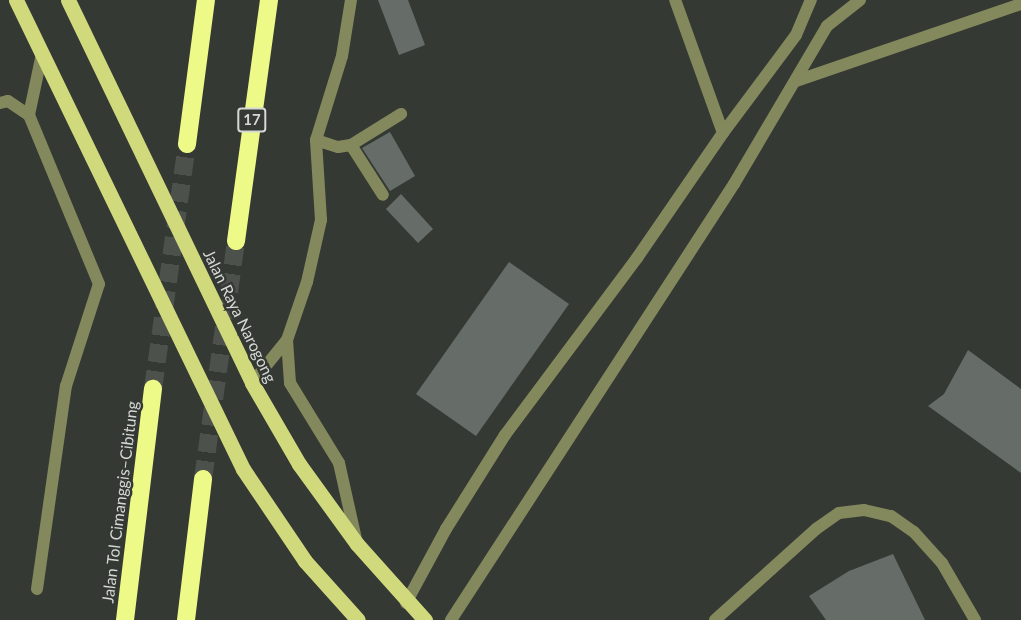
<!DOCTYPE html>
<meta charset="utf-8">
<style>
body{margin:0}
#map{position:relative;width:1021px;height:620px;overflow:hidden;background:#353934;font-family:Lato,sans-serif}
div>[style]{position:absolute}
.building>*{inset:0;background:#666d69}
.highway-tunnel>*{height:18px;margin-top:-9px;transform-origin:0;background:repeating-linear-gradient(90deg,#4d514c 0 18px,transparent 0 27px)}
.lane>*{height:12px;margin:-6px;padding:0 6px;transform-origin:6px;border-radius:6px;background:#84895d}
.street>*{height:12px;margin:-6px;padding:0 6px;transform-origin:6px;border-radius:6px;background:#84895d}
.primary>*{height:15px;margin:-7.5px;padding:0 7.5px;transform-origin:7.5px;border-radius:7.5px;background:#d0da7c}
.highway>*{height:18px;margin:-9px;padding:0 9px;transform-origin:9px;border-radius:9px;background:#eefa87}
span{translate:-50% -50%;white-space:nowrap;text-align:center;line-height:1.15;-webkit-text-stroke:5px #353934;paint-order:stroke}
.shield-label span{padding:2px 4px;background:#353934;border:2px solid;border-radius:4px;-webkit-text-stroke-width:0}
.shield-label{font-size:15px;color:#d6d8d5;font-weight:700}
.street-label{font-size:16px;color:#d6d8d5}
</style>
<div id="map">
<div class="building">
<div style="clip-path:polygon(378px 0,408px 0,425px 45px,399px 55px)"></div>
<div style="clip-path:polygon(390px 132px,415px 176px,390px 191px,362px 148px)"></div>
<div style="clip-path:polygon(401px 194px,433px 229px,418px 243px,386px 209px)"></div>
<div style="clip-path:polygon(509px 262px,569px 304px,476px 436px,416px 394px)"></div>
<div style="clip-path:polygon(968px 350px,1021px 389px,1021px 473px,928px 406px,944px 394px)"></div>
<div style="clip-path:polygon(893px 554px,925px 620px,826px 620px,809px 596px,849px 571px)"></div>
</div>
<div class="highway-tunnel">
<div style="left:153px;top:389px;width:247px;rotate:-82.1deg"></div>
<div style="left:203px;top:479px;width:240px;rotate:-82.1deg"></div>
</div>
<div class="lane">
<div style="left:796px;top:81px;width:238px;rotate:-18.9deg"></div>
<div style="left:723px;top:133px;width:122px;rotate:-53.3deg"></div>
<div style="left:796px;top:35px;width:38px;rotate:-67deg"></div>
<div style="left:406px;top:603px;width:84px;rotate:-61.6deg"></div>
<div style="left:446px;top:529px;width:111px;rotate:-57.9deg"></div>
<div style="left:505px;top:435px;width:221px;rotate:-53.3deg"></div>
<div style="left:637px;top:258px;width:152px;rotate:-55.5deg"></div>
<div style="left:723px;top:133px;width:141px;rotate:-109.8deg"></div>
<div style="left:451px;top:620px;width:520px;rotate:-57.01deg"></div>
<div style="left:734px;top:184px;width:183px;rotate:-59.5deg"></div>
<div style="left:827px;top:26px;width:42px;rotate:-38.2deg"></div>
<div style="left:715px;top:620px;width:136px;rotate:-42deg"></div>
<div style="left:816px;top:529px;width:28px;rotate:-35deg"></div>
<div style="left:839px;top:513px;width:25px;rotate:-7deg"></div>
<div style="left:864px;top:510px;width:28px;rotate:13deg"></div>
<div style="left:891px;top:516px;width:28px;rotate:35deg"></div>
<div style="left:914px;top:532px;width:42px;rotate:47.9deg"></div>
<div style="left:942px;top:563px;width:66px;rotate:59.9deg"></div>
</div>
<div class="street">
<div style="left:0;top:103px;width:8px;rotate:-14deg"></div>
<div style="left:8px;top:101px;width:25px;rotate:34deg"></div>
<div style="left:316px;top:140px;width:23px;rotate:18deg"></div>
<div style="left:338px;top:147px;width:13px;rotate:-9deg"></div>
<div style="left:351px;top:145px;width:59px;rotate:-31.8deg"></div>
<div style="left:351px;top:145px;width:59px;rotate:57.4deg"></div>
<div style="left:287px;top:340px;width:43px;rotate:86deg"></div>
<div style="left:290px;top:383px;width:94px;rotate:58.5deg"></div>
<div style="left:339px;top:463px;width:78px;rotate:77.4deg"></div>
<div style="left:252px;top:383px;width:55px;rotate:-50.9deg"></div>
<div style="left:287px;top:340px;width:61px;rotate:-71deg"></div>
<div style="left:307px;top:282px;width:64px;rotate:-77.3deg"></div>
<div style="left:321px;top:220px;width:80px;rotate:-93.6deg"></div>
<div style="left:316px;top:140px;width:88px;rotate:-72.8deg"></div>
<div style="left:342px;top:56px;width:57px;rotate:-80.9deg"></div>
<div style="left:37px;top:589px;width:205px;rotate:-81.9deg"></div>
<div style="left:66px;top:386px;width:107px;rotate:-72.1deg"></div>
<div style="left:99px;top:284px;width:183px;rotate:-112.5deg"></div>
<div style="left:29px;top:115px;width:62px;rotate:-78deg"></div>
</div>
<div class="primary">
<div style="left:16px;top:0;width:521px;rotate:64.17deg"></div>
<div style="left:243px;top:469px;width:111px;rotate:56deg"></div>
<div style="left:305px;top:561px;width:79px;rotate:48.1deg"></div>
<div style="left:68px;top:0;width:425px;rotate:64.3deg"></div>
<div style="left:252px;top:383px;width:94px;rotate:59.9deg"></div>
<div style="left:299px;top:464px;width:99px;rotate:54.1deg"></div>
<div style="left:357px;top:544px;width:102px;rotate:48.2deg"></div>
</div>
<div class="highway">
<div style="left:187px;top:144px;width:145px;rotate:-82.5deg"></div>
<div style="left:236px;top:241px;width:243px;rotate:-82.2deg"></div>
<div style="left:125px;top:620px;width:233px;rotate:-83.1deg"></div>
<div style="left:186px;top:620px;width:142px;rotate:-83.1deg"></div>
</div>
<div class="shield-label">
<span style="left:252px;top:120px">17</span>
</div>
<div class="street-label">
<span style="left:240px;top:316px;rotate:64deg">Jalan Raya Narogong</span>
<span style="left:120px;top:502px;rotate:-83deg">Jalan Tol Cimanggis–Cibitung</span>
</div>
</div>
